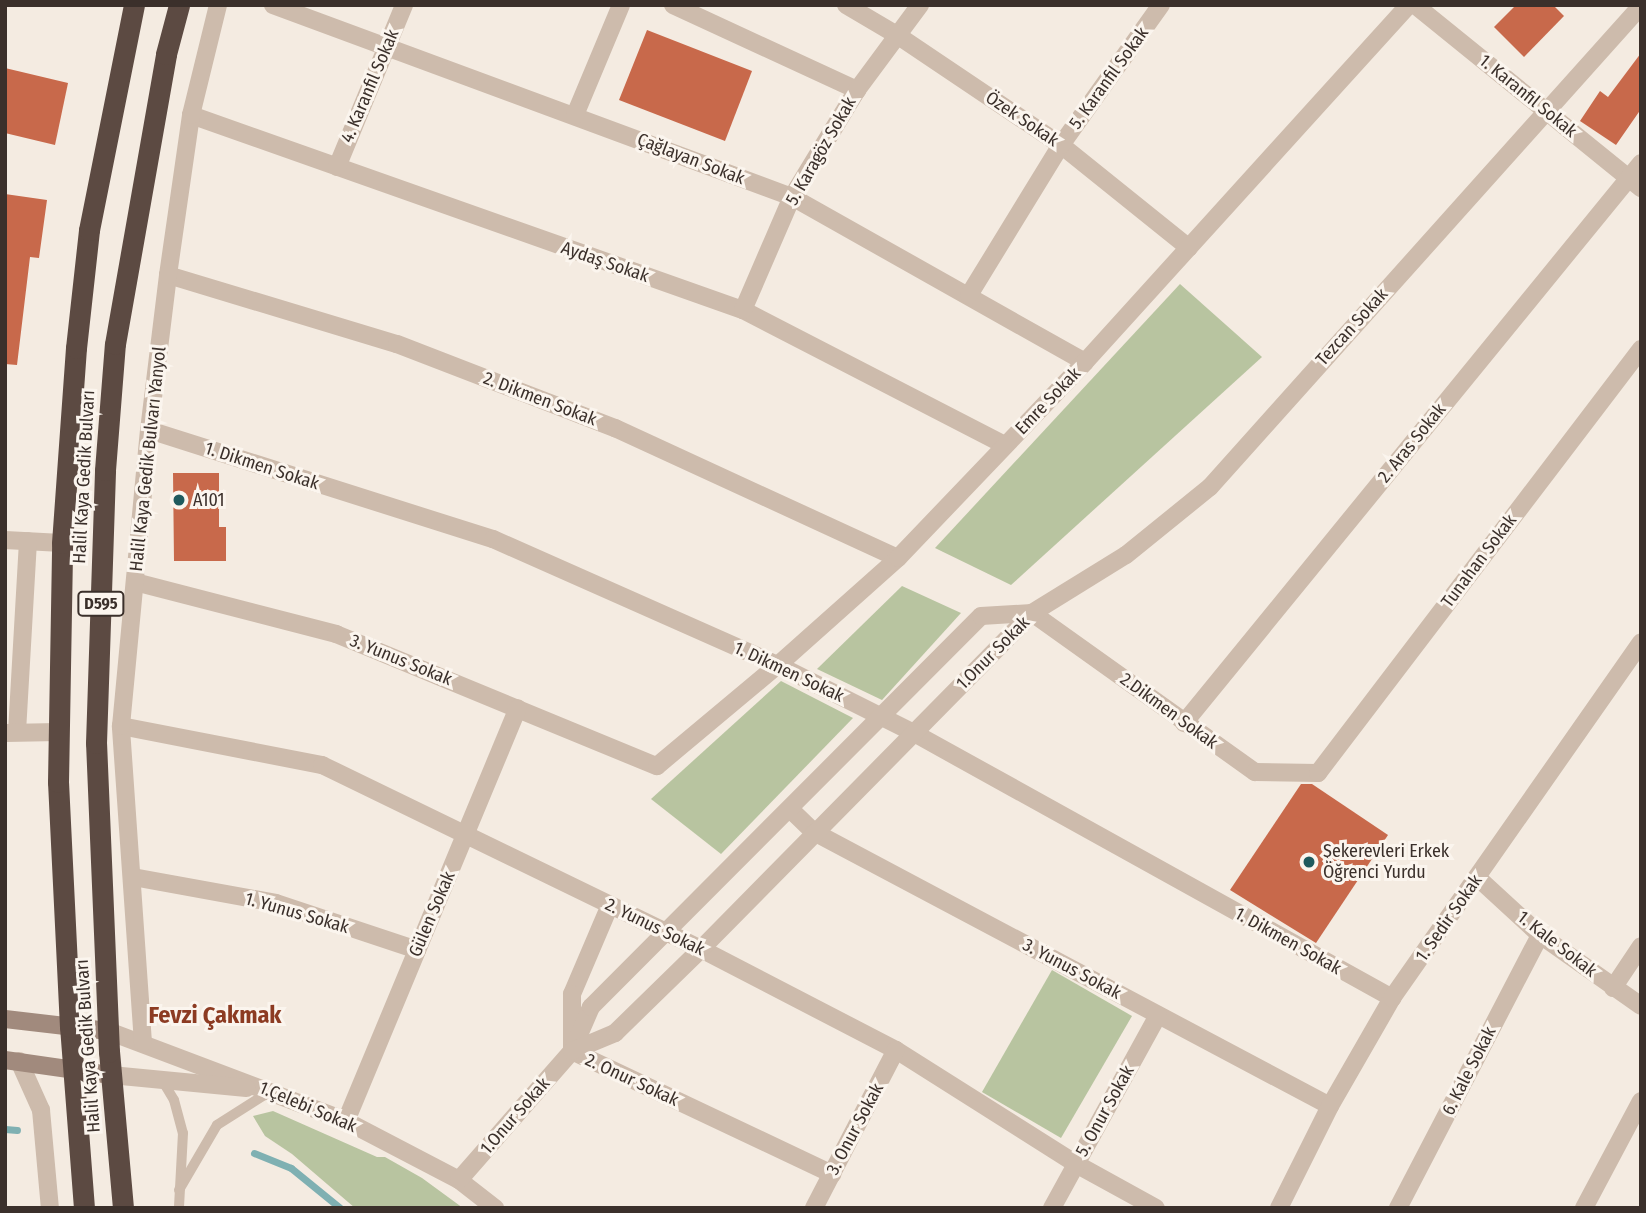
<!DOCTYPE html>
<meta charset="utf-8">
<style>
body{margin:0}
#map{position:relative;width:1646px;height:1213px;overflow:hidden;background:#f4ebe1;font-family:"Fira Sans Condensed",sans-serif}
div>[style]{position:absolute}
.green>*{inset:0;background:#b8c4a0}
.stream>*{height:7px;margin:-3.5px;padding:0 3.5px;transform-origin:3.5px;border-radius:3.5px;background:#7fb0b2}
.building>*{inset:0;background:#c8694b}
.lane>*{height:10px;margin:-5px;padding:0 5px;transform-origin:5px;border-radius:5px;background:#cdbbac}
.street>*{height:18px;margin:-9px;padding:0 9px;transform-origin:9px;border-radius:9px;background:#cdbbac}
.secondary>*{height:18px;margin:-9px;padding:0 9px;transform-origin:9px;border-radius:9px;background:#a18a7d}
.highway>*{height:21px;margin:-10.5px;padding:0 10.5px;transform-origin:10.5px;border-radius:10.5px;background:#5c4a42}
.dots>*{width:19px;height:19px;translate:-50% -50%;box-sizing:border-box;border:4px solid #fbf5ee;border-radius:50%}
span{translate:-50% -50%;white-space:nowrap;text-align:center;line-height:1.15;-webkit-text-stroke:6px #fbf5ee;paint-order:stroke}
.shield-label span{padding:2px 5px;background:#fbf5ee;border:2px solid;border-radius:5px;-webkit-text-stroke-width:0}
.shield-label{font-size:16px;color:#3b302b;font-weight:700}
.street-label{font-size:18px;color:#3b302b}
.poi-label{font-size:18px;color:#3b302b}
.left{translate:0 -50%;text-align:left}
.district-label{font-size:24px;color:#8c3b22;font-weight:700}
.frame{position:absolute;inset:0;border:7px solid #3b302b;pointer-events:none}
</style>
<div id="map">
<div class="green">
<div style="clip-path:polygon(1180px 284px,1262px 357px,1011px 585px,935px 548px)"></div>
<div style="clip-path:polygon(902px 586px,961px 613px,882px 700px,817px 669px)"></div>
<div style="clip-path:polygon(781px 681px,853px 718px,721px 854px,651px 799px)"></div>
<div style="clip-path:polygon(1052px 970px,1132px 1016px,1061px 1138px,982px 1092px)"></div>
<div style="clip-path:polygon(273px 1111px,377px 1157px,385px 1157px,422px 1178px,463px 1208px,355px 1208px,292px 1154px,265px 1136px,253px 1116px)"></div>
</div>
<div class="stream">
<div style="left:5px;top:1129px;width:12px;rotate:5deg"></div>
<div style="left:254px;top:1153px;width:40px;rotate:22deg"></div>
<div style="left:291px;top:1168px;width:63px;rotate:39.2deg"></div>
</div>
<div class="building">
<div style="clip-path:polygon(1516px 5px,1553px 5px,1564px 16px,1524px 57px,1494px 27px)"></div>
<div style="clip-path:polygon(647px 30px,752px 71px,725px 141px,619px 100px)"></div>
<div style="clip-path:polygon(1641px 53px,1641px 109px,1616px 145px,1580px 121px,1600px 91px,1608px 97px)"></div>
<div style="clip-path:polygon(5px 68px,68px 83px,55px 145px,5px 133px)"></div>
<div style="clip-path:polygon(5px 194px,47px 200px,39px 258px,30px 257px,17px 365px,5px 364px)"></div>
<div style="clip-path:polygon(173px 473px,219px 473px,219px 527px,226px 527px,226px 561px,174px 561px)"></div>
<div style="clip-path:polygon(1301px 784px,1312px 784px,1388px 835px,1316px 943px,1230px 890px)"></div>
</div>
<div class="lane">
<div style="left:162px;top:1080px;width:23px;rotate:59deg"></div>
<div style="left:174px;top:1100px;width:34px;rotate:75deg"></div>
<div style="left:183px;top:1133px;width:75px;rotate:93.1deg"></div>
<div style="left:179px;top:1190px;width:75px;rotate:-59.7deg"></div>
<div style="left:217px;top:1125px;width:62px;rotate:-32.4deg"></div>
</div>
<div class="street">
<div style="left:273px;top:5px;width:553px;rotate:20.3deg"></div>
<div style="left:792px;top:197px;width:336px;rotate:29.4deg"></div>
<div style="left:673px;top:5px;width:203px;rotate:24.8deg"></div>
<div style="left:846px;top:5px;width:59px;rotate:30.5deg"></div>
<div style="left:897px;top:35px;width:197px;rotate:33.9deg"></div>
<div style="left:1061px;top:145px;width:164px;rotate:38.8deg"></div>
<div style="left:1415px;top:5px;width:291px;rotate:39deg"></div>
<div style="left:191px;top:115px;width:585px;rotate:19.46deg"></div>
<div style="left:743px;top:310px;width:295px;rotate:27.3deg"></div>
<div style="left:575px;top:115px;width:119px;rotate:-67.3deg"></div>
<div style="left:337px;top:167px;width:175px;rotate:-67.5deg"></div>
<div style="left:168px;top:275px;width:239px;rotate:16.8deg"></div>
<div style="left:397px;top:344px;width:234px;rotate:21.1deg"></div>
<div style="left:615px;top:428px;width:311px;rotate:24.7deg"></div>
<div style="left:969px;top:295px;width:176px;rotate:-58.5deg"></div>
<div style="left:1061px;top:145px;width:172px;rotate:-54.5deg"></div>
<div style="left:743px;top:310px;width:123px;rotate:-66.6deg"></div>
<div style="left:792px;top:197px;width:125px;rotate:-58.7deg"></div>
<div style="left:857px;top:90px;width:106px;rotate:-53.5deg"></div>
<div style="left:149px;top:430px;width:361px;rotate:17.6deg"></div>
<div style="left:493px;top:539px;width:312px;rotate:23.9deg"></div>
<div style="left:778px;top:665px;width:152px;rotate:26.6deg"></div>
<div style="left:914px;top:733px;width:547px;rotate:29deg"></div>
<div style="left:5px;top:540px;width:57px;rotate:3deg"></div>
<div style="left:135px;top:582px;width:208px;rotate:14.5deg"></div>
<div style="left:336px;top:634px;width:347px;rotate:22.4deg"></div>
<div style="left:657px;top:766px;width:158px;rotate:-39.9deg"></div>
<div style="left:778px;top:665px;width:161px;rotate:-41.7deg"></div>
<div style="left:898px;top:558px;width:271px;rotate:-46.3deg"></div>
<div style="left:1085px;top:362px;width:482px;rotate:-47.8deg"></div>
<div style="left:1032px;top:613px;width:274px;rotate:35.5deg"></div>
<div style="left:1255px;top:772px;width:63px;rotate:0.9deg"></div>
<div style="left:1318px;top:773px;width:533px;rotate:-52.7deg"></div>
<div style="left:1184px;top:723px;width:723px;rotate:-50.78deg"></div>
<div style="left:121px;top:726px;width:205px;rotate:11deg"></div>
<div style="left:322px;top:765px;width:421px;rotate:25.9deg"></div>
<div style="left:701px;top:949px;width:220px;rotate:27.4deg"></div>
<div style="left:896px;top:1050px;width:213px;rotate:32.3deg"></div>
<div style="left:1076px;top:1164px;width:91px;rotate:28.8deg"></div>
<div style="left:17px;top:732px;width:191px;rotate:-86.7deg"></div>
<div style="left:6px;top:733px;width:52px;rotate:-1.1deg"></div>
<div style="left:791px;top:810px;width:32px;rotate:44deg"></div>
<div style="left:814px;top:832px;width:584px;rotate:27.97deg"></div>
<div style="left:133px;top:877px;width:145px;rotate:10.3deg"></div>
<div style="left:276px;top:903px;width:149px;rotate:18.4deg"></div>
<div style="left:1478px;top:878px;width:84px;rotate:42.6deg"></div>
<div style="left:1540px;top:935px;width:123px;rotate:35.1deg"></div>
<div style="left:610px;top:905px;width:97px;rotate:113.1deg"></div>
<div style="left:572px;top:994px;width:57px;rotate:90deg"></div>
<div style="left:572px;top:1051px;width:288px;rotate:25.3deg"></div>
<div style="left:1613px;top:988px;width:50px;rotate:-56.3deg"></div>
<div style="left:108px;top:1031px;width:254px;rotate:20.7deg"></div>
<div style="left:346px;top:1121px;width:127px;rotate:27.6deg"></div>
<div style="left:459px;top:1180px;width:46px;rotate:37.9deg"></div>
<div style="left:143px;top:1043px;width:318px;rotate:-94deg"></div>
<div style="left:121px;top:726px;width:297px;rotate:-84.6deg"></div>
<div style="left:149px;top:430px;width:156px;rotate:-83deg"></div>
<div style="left:168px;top:275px;width:162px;rotate:-81.8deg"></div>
<div style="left:191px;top:115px;width:113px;rotate:-76.2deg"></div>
<div style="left:572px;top:1051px;width:48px;rotate:-66.6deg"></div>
<div style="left:591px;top:1007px;width:552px;rotate:-45.07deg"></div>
<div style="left:981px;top:616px;width:51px;rotate:-3.4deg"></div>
<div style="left:19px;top:1061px;width:54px;rotate:65.8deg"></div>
<div style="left:41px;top:1110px;width:98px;rotate:84.8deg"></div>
<div style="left:111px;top:1075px;width:136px;rotate:5.5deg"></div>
<div style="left:346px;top:1121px;width:447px;rotate:-67.4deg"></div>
<div style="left:459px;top:1180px;width:171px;rotate:-48.8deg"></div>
<div style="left:572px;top:1051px;width:47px;rotate:-22.7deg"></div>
<div style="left:615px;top:1033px;width:120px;rotate:-44.3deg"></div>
<div style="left:701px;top:949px;width:472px;rotate:-45.4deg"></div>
<div style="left:1032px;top:613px;width:110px;rotate:-31.7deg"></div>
<div style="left:1126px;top:555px;width:108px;rotate:-39deg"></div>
<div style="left:1210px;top:487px;width:646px;rotate:-48.14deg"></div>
<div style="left:814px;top:1208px;width:178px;rotate:-62.6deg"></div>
<div style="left:1052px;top:1208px;width:220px;rotate:-61.2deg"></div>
<div style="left:1279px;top:1208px;width:114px;rotate:-63.4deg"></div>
<div style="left:1330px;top:1106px;width:125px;rotate:-60.1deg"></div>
<div style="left:1392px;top:998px;width:434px;rotate:-55deg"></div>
<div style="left:1398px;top:1208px;width:308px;rotate:-62.5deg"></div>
<div style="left:1584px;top:1208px;width:121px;rotate:-62deg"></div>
</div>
<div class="secondary">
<div style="left:5px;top:1019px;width:104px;rotate:6.6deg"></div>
<div style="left:5px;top:1060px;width:107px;rotate:8.1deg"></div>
</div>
<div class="highway">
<div style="left:84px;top:1208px;width:182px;rotate:-94.4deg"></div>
<div style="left:70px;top:1027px;width:245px;rotate:-92.8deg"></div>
<div style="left:58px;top:782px;width:239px;rotate:-89deg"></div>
<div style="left:62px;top:543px;width:196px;rotate:-85.9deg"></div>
<div style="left:76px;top:348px;width:119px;rotate:-83.7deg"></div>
<div style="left:89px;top:230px;width:229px;rotate:-78.7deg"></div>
<div style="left:123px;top:1208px;width:157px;rotate:-95.1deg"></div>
<div style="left:109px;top:1052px;width:309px;rotate:-92.4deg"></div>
<div style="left:96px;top:743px;width:273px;rotate:-88.1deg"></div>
<div style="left:105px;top:470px;width:126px;rotate:-85.5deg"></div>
<div style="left:115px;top:344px;width:294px;rotate:-80deg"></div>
<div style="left:166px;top:54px;width:51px;rotate:-75.1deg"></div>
</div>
<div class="dots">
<div style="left:179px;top:500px;background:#1f5a5e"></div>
<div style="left:1309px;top:862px;background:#1f5a5e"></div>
</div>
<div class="shield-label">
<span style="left:101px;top:604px">D595</span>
</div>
<div class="street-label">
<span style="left:1109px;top:78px;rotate:-54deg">5. Karanfil Sokak</span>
<span style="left:370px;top:86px;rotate:-67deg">4. Karanfil Sokak</span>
<span style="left:1528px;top:96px;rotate:39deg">1. Karanfil Sokak</span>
<span style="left:1022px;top:119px;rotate:34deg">Özek Sokak</span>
<span style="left:821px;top:151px;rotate:-60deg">5. Karagöz Sokak</span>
<span style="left:691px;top:159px;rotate:21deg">Çağlayan Sokak</span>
<span style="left:605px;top:262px;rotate:19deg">Aydaş Sokak</span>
<span style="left:1352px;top:327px;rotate:-48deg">Tezcan Sokak</span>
<span style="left:540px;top:399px;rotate:21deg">2. Dikmen Sokak</span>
<span style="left:1048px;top:401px;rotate:-46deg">Emre Sokak</span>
<span style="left:1412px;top:443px;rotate:-51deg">2. Aras Sokak</span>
<span style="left:148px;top:459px;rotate:-84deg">Halil Kaya Gedik Bulvarı Yanyol</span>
<span style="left:262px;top:466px;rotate:18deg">1. Dikmen Sokak</span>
<span style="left:84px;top:477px;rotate:-87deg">Halil Kaya Gedik Bulvarı</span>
<span style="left:1479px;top:561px;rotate:-53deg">Tunahan Sokak</span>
<span style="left:993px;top:653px;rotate:-45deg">1.Onur Sokak</span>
<span style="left:401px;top:660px;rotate:22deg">3. Yunus Sokak</span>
<span style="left:789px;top:672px;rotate:25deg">1. Dikmen Sokak</span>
<span style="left:1169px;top:711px;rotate:36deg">2.Dikmen Sokak</span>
<span style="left:297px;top:913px;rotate:16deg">1. Yunus Sokak</span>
<span style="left:432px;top:914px;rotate:-67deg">Gülen Sokak</span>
<span style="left:1449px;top:918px;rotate:-55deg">1. Sedir Sokak</span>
<span style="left:655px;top:927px;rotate:26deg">2. Yunus Sokak</span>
<span style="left:1288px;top:941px;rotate:29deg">1. Dikmen Sokak</span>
<span style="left:1557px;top:944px;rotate:38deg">1. Kale Sokak</span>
<span style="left:1072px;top:969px;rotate:28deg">3. Yunus Sokak</span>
<span style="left:88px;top:1046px;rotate:-94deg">Halil Kaya Gedik Bulvarı</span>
<span style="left:1469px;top:1071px;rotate:-63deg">6. Kale Sokak</span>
<span style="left:632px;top:1080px;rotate:25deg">2. Onur Sokak</span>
<span style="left:308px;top:1107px;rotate:23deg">1.Çelebi Sokak</span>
<span style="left:1105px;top:1111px;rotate:-61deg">5. Onur Sokak</span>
<span style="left:515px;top:1116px;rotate:-49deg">1.Onur Sokak</span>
<span style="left:855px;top:1129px;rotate:-62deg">3. Onur Sokak</span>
</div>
<div class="poi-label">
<span class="left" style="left:193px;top:500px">A101</span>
<span class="left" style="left:1323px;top:862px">Şekerevleri Erkek<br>Öğrenci Yurdu</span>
</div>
<div class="district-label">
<span style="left:215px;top:1016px">Fevzi Çakmak</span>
</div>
<div class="frame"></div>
</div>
